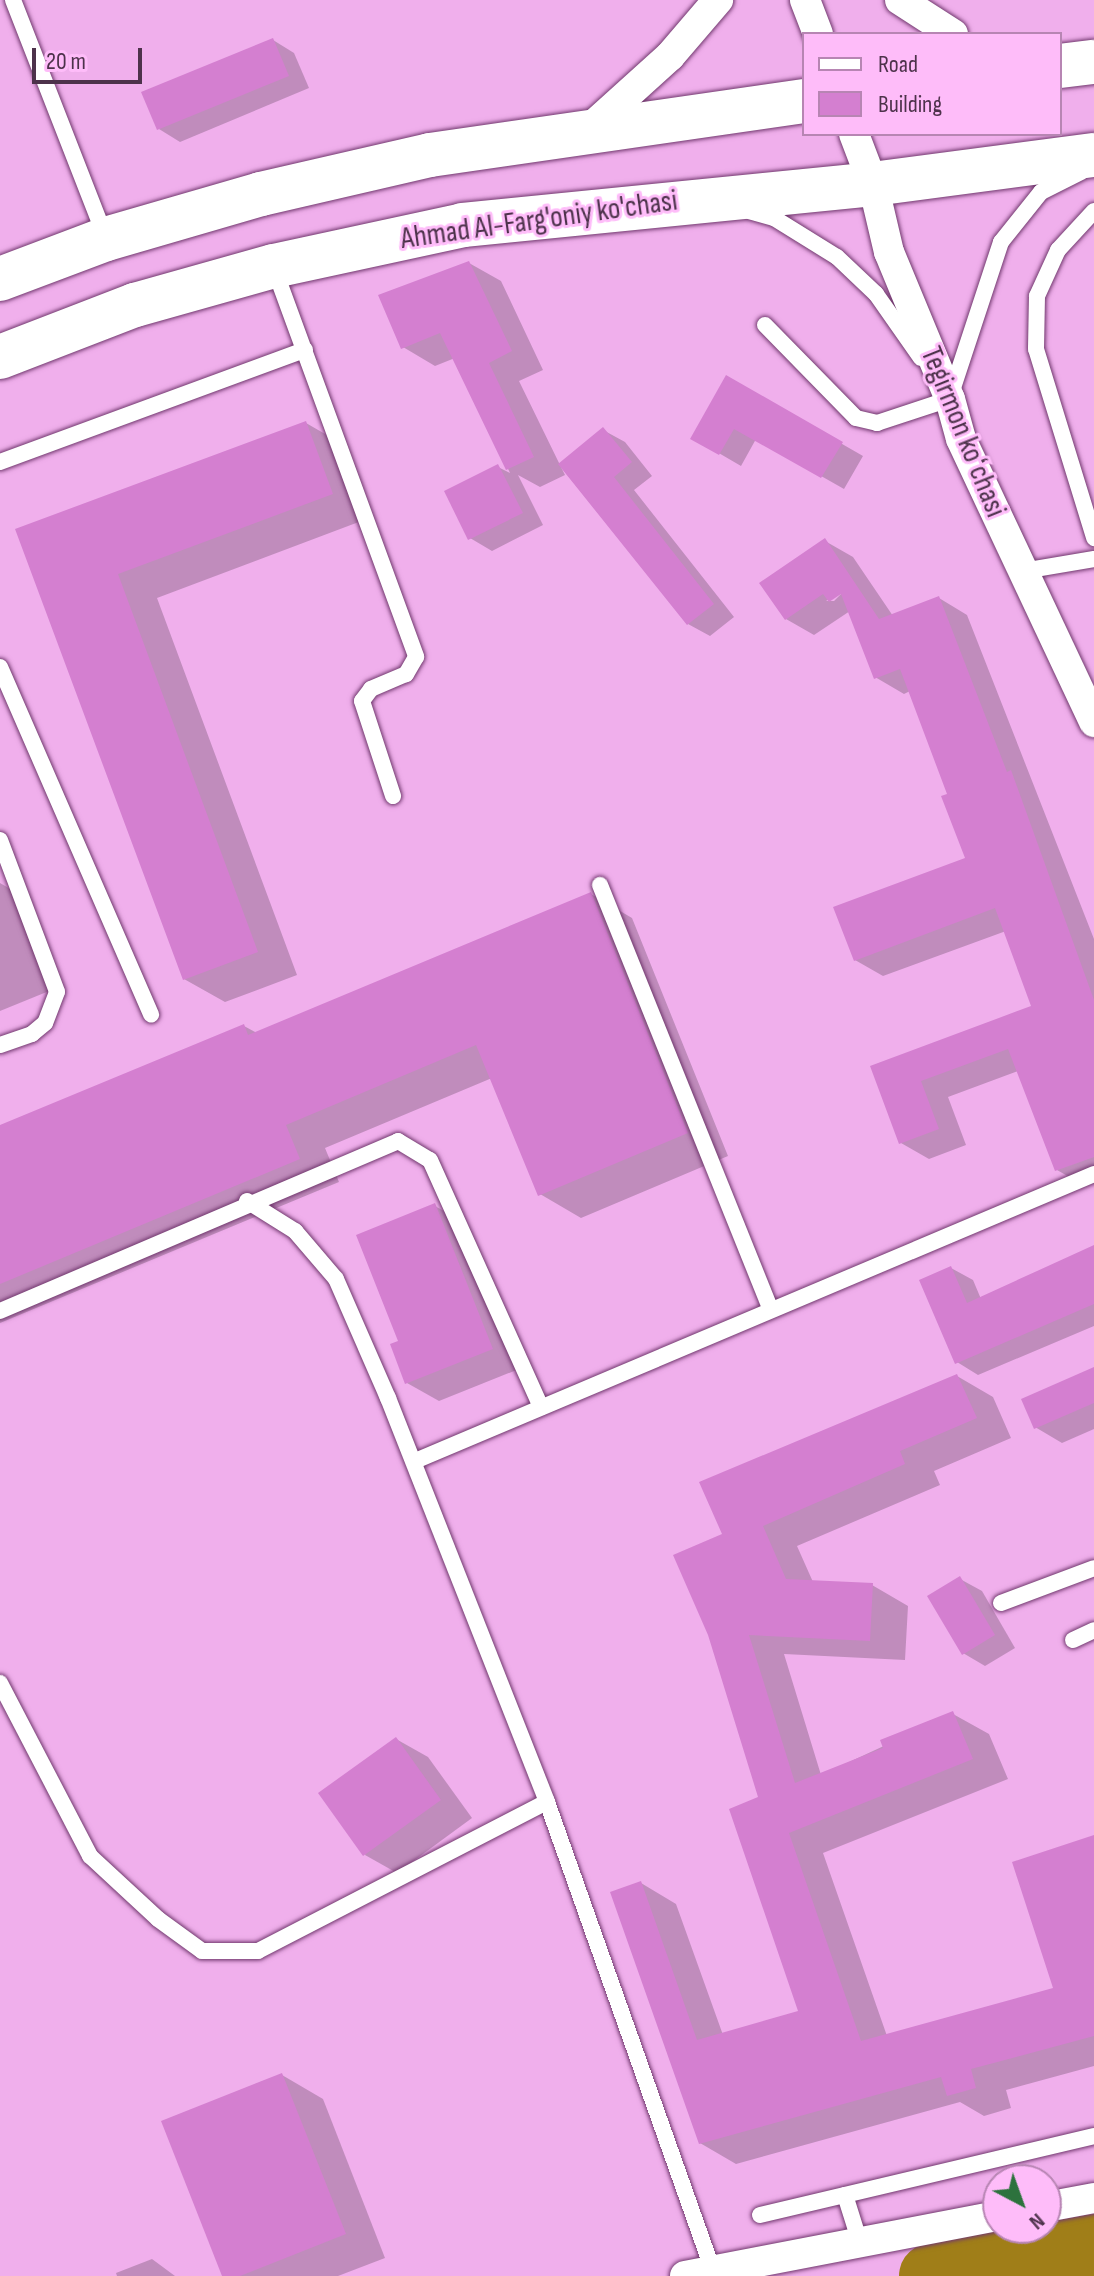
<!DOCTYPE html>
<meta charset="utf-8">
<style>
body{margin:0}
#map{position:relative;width:1094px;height:2276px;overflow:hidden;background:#f0afec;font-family:"Sofia Sans Condensed",sans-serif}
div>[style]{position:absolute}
.shadow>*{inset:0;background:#0003}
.river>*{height:66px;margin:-33px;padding:0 33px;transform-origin:33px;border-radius:33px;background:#a07e18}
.building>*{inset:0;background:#d47fd0}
.roads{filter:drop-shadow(0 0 2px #71386e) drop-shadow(0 0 2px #71386e)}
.lane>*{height:16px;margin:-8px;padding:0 8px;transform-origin:8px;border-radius:8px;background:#fff}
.street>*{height:30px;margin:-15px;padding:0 15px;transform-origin:15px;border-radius:15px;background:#fff}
.highway>*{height:44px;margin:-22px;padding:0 22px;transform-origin:22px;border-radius:22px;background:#fff}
span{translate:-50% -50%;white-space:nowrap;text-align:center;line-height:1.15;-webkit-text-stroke:6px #febcf9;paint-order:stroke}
.street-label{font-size:30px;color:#4d324b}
.legend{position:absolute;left:802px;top:32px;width:260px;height:104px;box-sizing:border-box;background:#febcf9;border:2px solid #b785b3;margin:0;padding:10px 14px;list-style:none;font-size:24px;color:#4d324b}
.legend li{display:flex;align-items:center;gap:16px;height:40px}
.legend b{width:40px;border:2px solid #b785b3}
.north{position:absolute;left:982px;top:2164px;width:80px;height:80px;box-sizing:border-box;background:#febcf9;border:2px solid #b785b3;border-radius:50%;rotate:139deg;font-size:22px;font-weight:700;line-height:32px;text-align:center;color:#4d324b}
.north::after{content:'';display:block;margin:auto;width:28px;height:36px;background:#2d723d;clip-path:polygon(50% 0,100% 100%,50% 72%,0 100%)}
.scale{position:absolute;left:32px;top:48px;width:110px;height:36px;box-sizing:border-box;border:4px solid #4d324b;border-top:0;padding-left:10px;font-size:24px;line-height:28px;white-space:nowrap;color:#4d324b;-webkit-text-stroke:6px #febcf9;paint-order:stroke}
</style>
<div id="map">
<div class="shadow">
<div style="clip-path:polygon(273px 40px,294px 53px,309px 88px,180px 142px,159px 129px)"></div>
<div style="clip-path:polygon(469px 263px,501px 281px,543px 370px,519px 381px,560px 465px,603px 430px,625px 442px,652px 476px,634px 490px,734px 617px,710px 636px,688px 624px,561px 467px,565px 475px,540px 487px,518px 475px,543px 525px,492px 551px,470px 538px,498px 467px,510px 473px,455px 358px,435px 366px,403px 347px)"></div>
<div style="clip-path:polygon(727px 378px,863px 456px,844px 489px,756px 439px,741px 466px,693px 438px)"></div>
<div style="clip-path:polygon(306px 423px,346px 446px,372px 517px,157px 598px,297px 975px,225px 1002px,184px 979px,18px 530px)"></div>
<div style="clip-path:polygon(evenodd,825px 541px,853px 557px,893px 616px,939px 598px,967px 615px,1094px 939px,1094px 1183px,1085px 1186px,1057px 1170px,1018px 1071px,948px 1097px,966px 1145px,929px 1159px,901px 1143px,872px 1067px,1034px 1007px,1006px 931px,883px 976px,855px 960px,967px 859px,950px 795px,910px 691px,904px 694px,875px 677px,850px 611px,814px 635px,786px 619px,825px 541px,848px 587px,834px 601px,826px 601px,848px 587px)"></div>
<div style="clip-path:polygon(0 883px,12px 890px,54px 989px,0 1011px)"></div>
<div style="clip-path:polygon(591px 894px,632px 918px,728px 1156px,581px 1218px,540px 1194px,492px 1078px,325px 1148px,339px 1182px,0 1323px,0 1127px,244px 1026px,257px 1033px)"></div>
<div style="clip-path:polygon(435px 1206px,467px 1224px,524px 1367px,439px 1401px,407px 1383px,400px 1342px)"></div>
<div style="clip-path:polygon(1094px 1249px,1094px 1326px,978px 1375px,957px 1362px,951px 1268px,973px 1280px,981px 1299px)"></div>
<div style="clip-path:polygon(1094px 1369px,1094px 1429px,1062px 1443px,1035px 1427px)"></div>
<div style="clip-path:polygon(957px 1376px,993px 1397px,1011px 1438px,934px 1471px,940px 1485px,797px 1546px,813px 1582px,872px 1585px,908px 1606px,905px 1660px,784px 1654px,821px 1775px,953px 1714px,989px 1734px,1008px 1779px,823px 1853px,887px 2036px,1056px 1990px,1094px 1837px,1094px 2066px,1006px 2090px,1011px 2108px,984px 2116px,960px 2102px,736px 2164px,700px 2143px,641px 1883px,676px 1904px,723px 2035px,801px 2012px,760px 1799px,724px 1535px)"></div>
<div style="clip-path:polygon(960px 1579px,982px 1591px,1015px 1648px,985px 1666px,963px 1653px)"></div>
<div style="clip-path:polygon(396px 1739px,428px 1757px,472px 1818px,397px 1873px,365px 1855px)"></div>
<div style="clip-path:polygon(282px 2075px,323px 2099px,385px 2258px,338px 2276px,224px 2276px)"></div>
<div style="clip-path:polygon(152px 2259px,175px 2276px,117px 2276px,116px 2273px)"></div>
</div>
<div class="river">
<div style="left:932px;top:2276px;width:165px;rotate:-10.1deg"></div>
</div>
<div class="building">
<div style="clip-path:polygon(273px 38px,289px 76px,157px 130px,141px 92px)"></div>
<div style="clip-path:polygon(469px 261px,512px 351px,489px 363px,534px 457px,506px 470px,440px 333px,401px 349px,378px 295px)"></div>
<div style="clip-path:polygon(726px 375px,843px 442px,821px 478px,734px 429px,719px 455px,690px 439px)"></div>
<div style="clip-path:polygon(306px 421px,333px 494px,118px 574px,258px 952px,183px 980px,15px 529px)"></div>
<div style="clip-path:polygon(603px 427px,632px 462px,614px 477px,714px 604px,687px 625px,558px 464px)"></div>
<div style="clip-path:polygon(498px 464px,523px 513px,468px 540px,444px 491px)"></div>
<div style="clip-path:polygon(825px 538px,879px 619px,939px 596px,1007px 772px,1011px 770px,1094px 1000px,1094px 1157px,1055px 1171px,1008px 1049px,921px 1081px,939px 1129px,899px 1144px,870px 1066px,1031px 1006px,995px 908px,854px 961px,833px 907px,965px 858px,941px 796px,947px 794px,900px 669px,874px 679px,841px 594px,829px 602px,823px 594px,785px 620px,759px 583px)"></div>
<div style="clip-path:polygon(591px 892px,688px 1133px,538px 1196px,476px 1045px,286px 1125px,300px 1159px,0 1284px,0 1125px,244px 1024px,248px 1035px)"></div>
<div style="clip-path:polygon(435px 1203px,493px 1349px,405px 1384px,390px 1344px,398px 1341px,356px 1235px)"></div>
<div style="clip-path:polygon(1094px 1245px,1094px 1304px,955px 1364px,919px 1280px,951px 1266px,967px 1303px)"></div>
<div style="clip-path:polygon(1094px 1367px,1094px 1403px,1034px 1429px,1021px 1399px)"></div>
<div style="clip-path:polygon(957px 1374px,977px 1418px,900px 1451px,905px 1464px,763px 1526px,786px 1579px,873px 1583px,870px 1641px,749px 1635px,795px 1783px,883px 1748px,880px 1740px,953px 1711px,973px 1759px,789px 1833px,861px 2041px,1053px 1988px,1012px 1862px,1094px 1835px,1094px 2036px,971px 2069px,976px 2088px,947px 2096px,941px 2077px,699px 2144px,610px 1892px,641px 1881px,697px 2040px,798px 2011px,729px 1809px,758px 1797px,708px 1635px,673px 1555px,722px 1534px,699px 1482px)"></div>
<div style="clip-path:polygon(960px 1576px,995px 1635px,962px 1655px,927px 1596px)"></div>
<div style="clip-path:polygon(396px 1737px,441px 1800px,363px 1856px,318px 1793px)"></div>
<div style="clip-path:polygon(282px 2073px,346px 2234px,240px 2276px,222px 2276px,161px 2121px)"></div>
</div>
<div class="roads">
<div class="lane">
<div style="left:13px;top:0;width:256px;rotate:68.7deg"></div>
<div style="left:749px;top:211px;width:26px;rotate:16deg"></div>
<div style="left:774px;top:218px;width:74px;rotate:31.8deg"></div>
<div style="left:837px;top:257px;width:54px;rotate:43.5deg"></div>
<div style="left:876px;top:294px;width:78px;rotate:54.9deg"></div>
<div style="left:1094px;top:211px;width:53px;rotate:132.7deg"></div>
<div style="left:1058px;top:250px;width:51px;rotate:114.5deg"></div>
<div style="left:1037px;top:296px;width:53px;rotate:91.1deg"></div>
<div style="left:1036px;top:349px;width:198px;rotate:72.9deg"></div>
<div style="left:274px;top:268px;width:414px;rotate:69.9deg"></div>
<div style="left:416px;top:657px;width:20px;rotate:120deg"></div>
<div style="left:406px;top:674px;width:38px;rotate:157deg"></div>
<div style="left:371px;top:689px;width:15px;rotate:127deg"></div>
<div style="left:362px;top:701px;width:100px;rotate:71.9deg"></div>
<div style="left:765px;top:325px;width:130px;rotate:45.6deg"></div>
<div style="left:856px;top:418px;width:22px;rotate:13deg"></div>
<div style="left:877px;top:423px;width:77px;rotate:-18.2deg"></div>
<div style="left:951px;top:394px;width:160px;rotate:-71.8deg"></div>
<div style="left:1001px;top:242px;width:64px;rotate:-51.3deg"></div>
<div style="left:1041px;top:192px;width:45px;rotate:-26.6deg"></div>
<div style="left:0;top:462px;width:325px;rotate:-20.2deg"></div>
<div style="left:1023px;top:571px;width:72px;rotate:-9.6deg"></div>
<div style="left:0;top:667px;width:379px;rotate:66.5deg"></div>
<div style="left:0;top:840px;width:162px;rotate:69.4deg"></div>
<div style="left:57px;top:992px;width:33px;rotate:111deg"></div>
<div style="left:45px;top:1023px;width:17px;rotate:140deg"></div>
<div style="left:32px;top:1034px;width:34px;rotate:161deg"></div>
<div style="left:600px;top:885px;width:455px;rotate:68.1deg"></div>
<div style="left:247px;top:1201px;width:57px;rotate:32deg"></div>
<div style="left:295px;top:1231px;width:63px;rotate:49.5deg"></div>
<div style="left:336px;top:1279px;width:130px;rotate:66.4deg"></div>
<div style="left:388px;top:1398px;width:434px;rotate:68.5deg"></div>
<div style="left:547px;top:1802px;width:498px;rotate:70.5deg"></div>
<div style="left:0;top:1311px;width:433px;rotate:-23.1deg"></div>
<div style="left:398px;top:1141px;width:37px;rotate:31deg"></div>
<div style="left:430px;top:1160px;width:271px;rotate:65.8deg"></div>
<div style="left:415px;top:1461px;width:737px;rotate:-22.91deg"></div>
<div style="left:1001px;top:1603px;width:99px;rotate:-20.6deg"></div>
<div style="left:1073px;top:1640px;width:23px;rotate:-25deg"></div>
<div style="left:0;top:1683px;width:195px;rotate:62.5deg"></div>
<div style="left:90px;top:1856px;width:93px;rotate:42.8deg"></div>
<div style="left:158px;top:1919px;width:54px;rotate:36deg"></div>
<div style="left:202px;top:1951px;width:56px"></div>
<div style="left:258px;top:1951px;width:325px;rotate:-27.3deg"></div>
<div style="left:845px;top:2195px;width:50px;rotate:72.6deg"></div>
<div style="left:760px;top:2215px;width:343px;rotate:-13.3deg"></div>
</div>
<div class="street">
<div style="left:805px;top:0;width:36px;rotate:69deg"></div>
<div style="left:900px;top:0;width:63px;rotate:32.7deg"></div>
<div style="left:587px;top:131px;width:112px;rotate:-42.1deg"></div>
<div style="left:670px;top:56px;width:74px;rotate:-49.4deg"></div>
<div style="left:854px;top:134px;width:53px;rotate:69.2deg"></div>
<div style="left:873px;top:184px;width:70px;rotate:76.8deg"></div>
<div style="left:889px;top:252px;width:159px;rotate:67.5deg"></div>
<div style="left:950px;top:399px;width:41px;rotate:74.6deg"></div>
<div style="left:961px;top:439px;width:313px;rotate:64.8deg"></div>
<div style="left:1046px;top:2207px;width:49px;rotate:-10.6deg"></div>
<div style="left:685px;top:2276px;width:319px;rotate:-10.9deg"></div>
</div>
<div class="highway">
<div style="left:1060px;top:66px;width:34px;rotate:-7deg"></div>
<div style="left:0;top:279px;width:113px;rotate:-20.7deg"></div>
<div style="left:106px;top:239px;width:161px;rotate:-16.2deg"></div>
<div style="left:261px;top:194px;width:173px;rotate:-13deg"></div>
<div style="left:430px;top:155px;width:378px;rotate:-8.2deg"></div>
<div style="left:0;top:357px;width:145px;rotate:-21.1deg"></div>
<div style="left:135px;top:305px;width:144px;rotate:-15.7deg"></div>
<div style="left:274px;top:266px;width:193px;rotate:-12.2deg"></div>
<div style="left:463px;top:225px;width:412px;rotate:-5.7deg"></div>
<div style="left:873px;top:184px;width:223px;rotate:-7.5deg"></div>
</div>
</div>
<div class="street-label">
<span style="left:539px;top:220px;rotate:-8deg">Ahmad Al-Farg'oniy ko'chasi</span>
<span style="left:963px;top:432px;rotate:68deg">Tegirmon koʻchasi</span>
</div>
<ul class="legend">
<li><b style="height:10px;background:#fff"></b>Road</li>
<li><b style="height:22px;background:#d47fd0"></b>Building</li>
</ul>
<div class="north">N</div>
<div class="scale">20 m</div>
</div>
